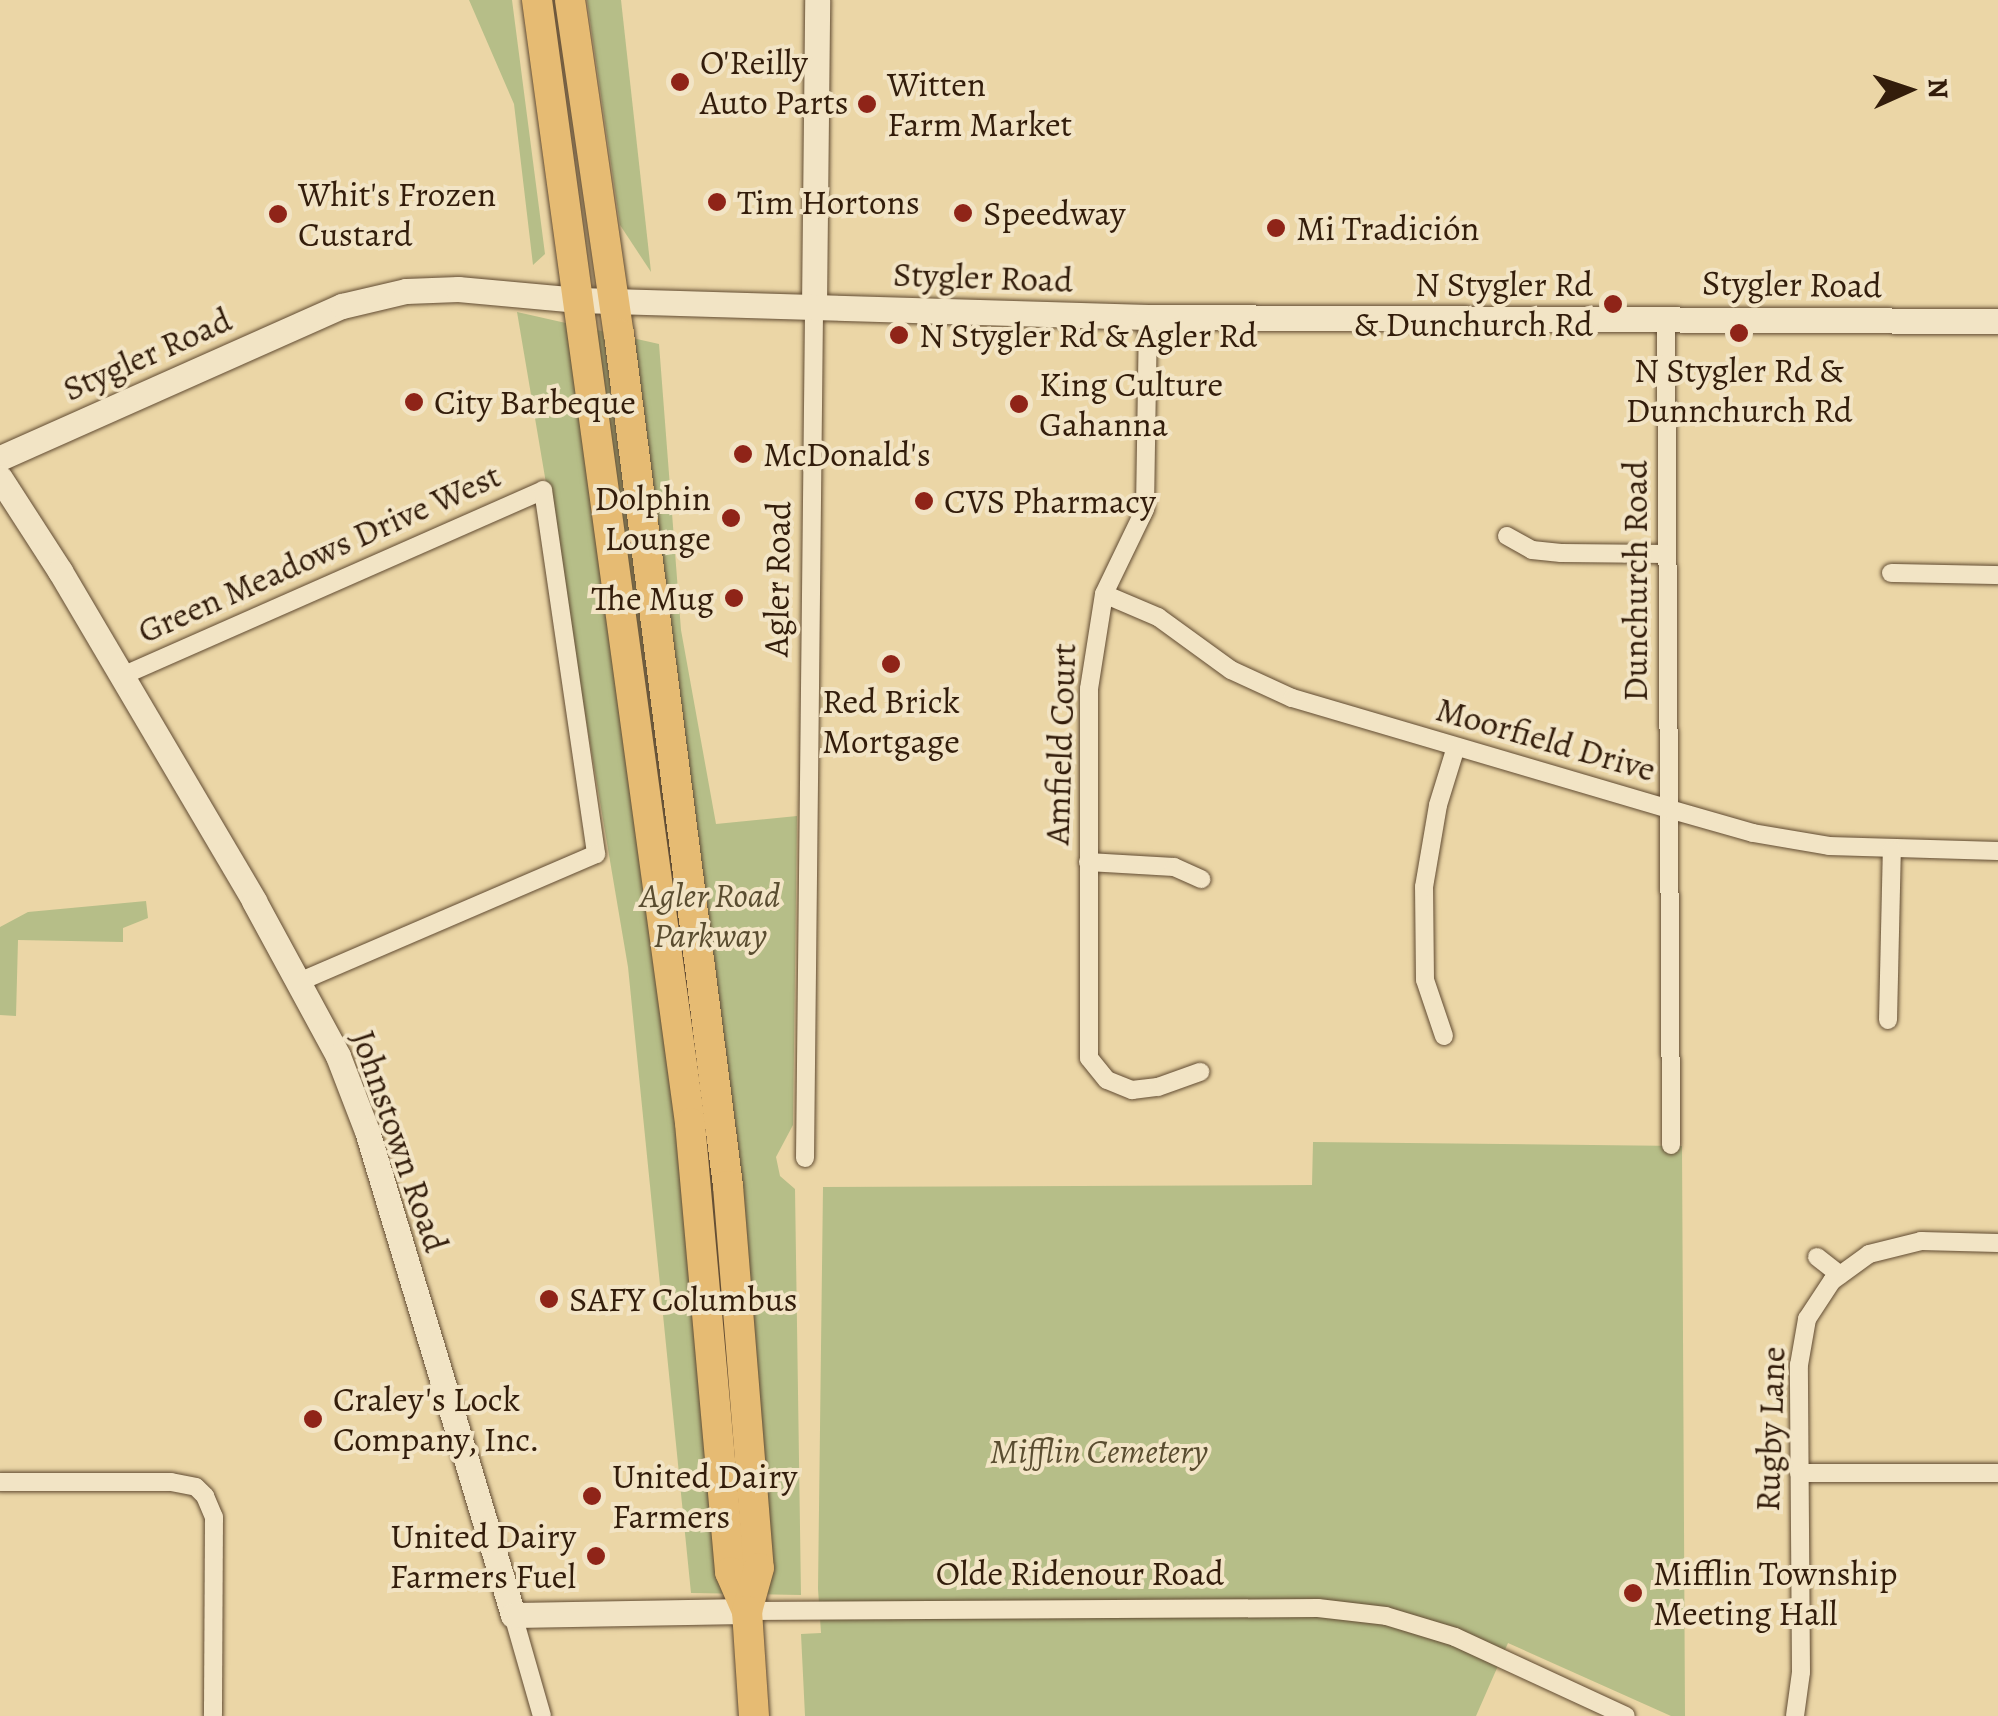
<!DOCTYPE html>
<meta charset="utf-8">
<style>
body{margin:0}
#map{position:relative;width:1998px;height:1716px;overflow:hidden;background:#ebd6a6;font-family:Alegreya,serif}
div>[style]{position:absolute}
.green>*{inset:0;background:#b6be88}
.roads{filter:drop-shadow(0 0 2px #614b32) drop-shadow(0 0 2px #614b32)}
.street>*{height:18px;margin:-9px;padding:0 9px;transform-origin:9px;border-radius:9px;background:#f2e4c5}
.secondary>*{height:25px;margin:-12.5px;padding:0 12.5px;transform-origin:12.5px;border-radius:12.5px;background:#f2e4c5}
.highway>*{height:30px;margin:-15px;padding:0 15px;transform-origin:15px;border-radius:15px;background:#e6bb73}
.dots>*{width:28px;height:28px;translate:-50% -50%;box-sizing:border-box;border:5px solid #f2e4c5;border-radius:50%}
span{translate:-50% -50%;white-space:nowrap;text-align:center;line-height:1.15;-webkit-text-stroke:8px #f2e4c5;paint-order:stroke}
.poi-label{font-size:35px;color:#331d0b}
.left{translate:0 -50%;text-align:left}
.right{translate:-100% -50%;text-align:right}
.street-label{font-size:35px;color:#331d0b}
.park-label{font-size:35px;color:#5a4d30;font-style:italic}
.north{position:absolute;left:1858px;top:40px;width:100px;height:100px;-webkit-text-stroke:8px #f2e4c5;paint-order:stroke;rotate:87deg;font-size:28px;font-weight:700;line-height:40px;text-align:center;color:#331d0b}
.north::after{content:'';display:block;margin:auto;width:35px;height:45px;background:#331d0b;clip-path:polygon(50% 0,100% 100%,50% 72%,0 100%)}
</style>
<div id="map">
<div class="green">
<div style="clip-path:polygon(469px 0,512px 0,545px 254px,533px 265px,514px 104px)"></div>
<div style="clip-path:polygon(587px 0,621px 0,651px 272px,620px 225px)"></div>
<div style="clip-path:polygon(517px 312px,659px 344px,681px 630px,716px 824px,797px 816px,793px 1125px,776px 1157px,780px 1176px,795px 1189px,801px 1595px,691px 1593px,628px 967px)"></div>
<div style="clip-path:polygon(146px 901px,148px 918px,123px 928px,123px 942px,18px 940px,16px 1016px,0 1015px,0 927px,28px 912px)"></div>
<div style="clip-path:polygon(1313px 1142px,1682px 1146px,1685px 1716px,1671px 1716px,1508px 1643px,1476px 1716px,805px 1716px,801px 1634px,821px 1633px,818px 1589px,823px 1187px,1312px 1185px)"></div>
</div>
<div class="roads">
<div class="street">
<div style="left:1148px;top:317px;width:192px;rotate:90.9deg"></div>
<div style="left:1145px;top:509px;width:94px;rotate:115.8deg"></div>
<div style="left:1104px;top:594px;width:96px;rotate:99deg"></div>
<div style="left:1089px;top:689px;width:369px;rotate:90deg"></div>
<div style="left:1089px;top:1058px;width:28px;rotate:51deg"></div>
<div style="left:1107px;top:1080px;width:27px;rotate:22deg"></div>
<div style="left:1132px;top:1090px;width:26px;rotate:-7deg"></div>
<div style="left:1158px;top:1087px;width:45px;rotate:-19.7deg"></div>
<div style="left:1666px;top:318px;width:827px;rotate:89.65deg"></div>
<div style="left:1507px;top:536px;width:29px;rotate:29deg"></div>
<div style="left:1532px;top:550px;width:29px;rotate:6deg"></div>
<div style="left:1561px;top:553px;width:106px;rotate:0.5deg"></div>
<div style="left:1891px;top:573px;width:107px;rotate:1.1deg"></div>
<div style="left:1104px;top:594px;width:59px;rotate:23.1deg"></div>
<div style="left:1158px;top:617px;width:90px;rotate:36deg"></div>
<div style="left:1231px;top:670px;width:67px;rotate:24.7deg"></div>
<div style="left:1292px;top:698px;width:393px;rotate:16.4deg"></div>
<div style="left:1669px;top:809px;width:87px;rotate:15.9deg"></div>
<div style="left:1753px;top:833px;width:77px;rotate:9.7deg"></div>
<div style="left:1829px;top:846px;width:169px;rotate:1.7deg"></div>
<div style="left:122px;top:676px;width:460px;rotate:-23.8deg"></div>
<div style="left:543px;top:490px;width:368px;rotate:81.7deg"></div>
<div style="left:596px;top:854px;width:321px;rotate:156.7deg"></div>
<div style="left:1088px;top:862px;width:86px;rotate:3.3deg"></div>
<div style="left:1174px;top:867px;width:30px;rotate:24deg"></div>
<div style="left:1888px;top:1020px;width:170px;rotate:-88.7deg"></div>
<div style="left:1444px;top:1036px;width:59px;rotate:-108.7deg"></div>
<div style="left:1425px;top:980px;width:93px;rotate:-90.6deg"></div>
<div style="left:1424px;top:887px;width:83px;rotate:-80.3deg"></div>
<div style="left:1438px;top:805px;width:61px;rotate:-72.8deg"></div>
<div style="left:805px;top:1158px;width:851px;rotate:-89.39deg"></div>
<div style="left:1817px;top:1257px;width:29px;rotate:38deg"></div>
<div style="left:1799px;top:1473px;width:199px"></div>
<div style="left:0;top:1482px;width:171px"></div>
<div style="left:171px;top:1482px;width:25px;rotate:11deg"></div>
<div style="left:196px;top:1487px;width:13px;rotate:45deg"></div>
<div style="left:205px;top:1496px;width:23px;rotate:67deg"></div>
<div style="left:214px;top:1517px;width:199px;rotate:90.3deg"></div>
<div style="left:747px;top:1611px;width:571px;rotate:-0.3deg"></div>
<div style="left:1318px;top:1608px;width:68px;rotate:6.7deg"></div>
<div style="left:1386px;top:1616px;width:72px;rotate:16.9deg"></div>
<div style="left:1455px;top:1637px;width:188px;rotate:24.8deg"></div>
<div style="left:513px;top:1615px;width:105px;rotate:74deg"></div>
<div style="left:1795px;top:1716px;width:44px;rotate:-82.2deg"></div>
<div style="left:1801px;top:1672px;width:307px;rotate:-90.4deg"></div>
<div style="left:1799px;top:1365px;width:47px;rotate:-80.1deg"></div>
<div style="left:1807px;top:1319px;width:45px;rotate:-56.7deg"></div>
<div style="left:1832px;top:1281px;width:46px;rotate:-36.1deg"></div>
<div style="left:1869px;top:1254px;width:54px;rotate:-14deg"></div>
<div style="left:1921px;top:1241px;width:77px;rotate:1.5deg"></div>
</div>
<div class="secondary">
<div style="left:814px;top:307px;width:307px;rotate:-89.4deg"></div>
<div style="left:0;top:458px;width:374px;rotate:-24deg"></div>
<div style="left:342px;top:306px;width:66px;rotate:-13.2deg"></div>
<div style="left:406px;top:291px;width:52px;rotate:-2.2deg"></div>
<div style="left:458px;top:289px;width:121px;rotate:5.2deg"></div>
<div style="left:579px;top:300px;width:569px;rotate:1.71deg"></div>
<div style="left:1148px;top:317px;width:850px;rotate:0.27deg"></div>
<div style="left:0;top:478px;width:111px;rotate:57.2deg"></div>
<div style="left:60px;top:571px;width:383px;rotate:59.5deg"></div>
<div style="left:254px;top:901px;width:176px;rotate:61.5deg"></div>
<div style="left:338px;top:1056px;width:80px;rotate:68.9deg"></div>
<div style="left:367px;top:1131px;width:506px;rotate:73.21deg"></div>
<div style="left:513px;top:1615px;width:234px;rotate:-1deg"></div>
</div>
<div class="highway">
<div style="left:537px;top:0;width:1133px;rotate:82.24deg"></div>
<div style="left:690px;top:1123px;width:451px;rotate:84.9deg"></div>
<div style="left:730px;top:1572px;width:43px;rotate:66.4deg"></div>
<div style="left:570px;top:0;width:338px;rotate:81.7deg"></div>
<div style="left:619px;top:334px;width:859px;rotate:82.71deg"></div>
<div style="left:728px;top:1186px;width:383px;rotate:85.4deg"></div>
<div style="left:759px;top:1568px;width:45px;rotate:105.6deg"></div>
<div style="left:747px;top:1611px;width:105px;rotate:86.2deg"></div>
</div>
</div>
<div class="dots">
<div style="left:680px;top:82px;background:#8f2418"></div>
<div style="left:867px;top:104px;background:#8f2418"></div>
<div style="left:717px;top:202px;background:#8f2418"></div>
<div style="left:963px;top:213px;background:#8f2418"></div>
<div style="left:278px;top:214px;background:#8f2418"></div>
<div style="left:1276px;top:228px;background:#8f2418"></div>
<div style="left:1613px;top:304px;background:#8f2418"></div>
<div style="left:1739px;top:333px;background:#8f2418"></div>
<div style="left:899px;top:335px;background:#8f2418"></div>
<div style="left:414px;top:402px;background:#8f2418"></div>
<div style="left:1019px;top:404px;background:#8f2418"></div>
<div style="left:743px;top:454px;background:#8f2418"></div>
<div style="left:924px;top:501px;background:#8f2418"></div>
<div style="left:731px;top:518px;background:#8f2418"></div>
<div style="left:734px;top:598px;background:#8f2418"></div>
<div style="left:891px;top:664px;background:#8f2418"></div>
<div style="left:549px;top:1299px;background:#8f2418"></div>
<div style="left:313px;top:1419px;background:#8f2418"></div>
<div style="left:592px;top:1496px;background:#8f2418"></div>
<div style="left:596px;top:1556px;background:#8f2418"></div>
<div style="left:1633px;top:1593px;background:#8f2418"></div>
</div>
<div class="poi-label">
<span class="left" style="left:700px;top:82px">O'Reilly<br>Auto Parts</span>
<span class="left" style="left:887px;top:104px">Witten<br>Farm Market</span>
<span class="left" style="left:298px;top:214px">Whit's Frozen<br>Custard</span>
<span class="left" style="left:737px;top:202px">Tim Hortons</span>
<span class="left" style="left:983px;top:213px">Speedway</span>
<span class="left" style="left:1296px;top:228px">Mi Tradición</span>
<span class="right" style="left:1593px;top:304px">N Stygler Rd<br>&amp; Dunchurch Rd</span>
<span class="left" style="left:919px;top:335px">N Stygler Rd &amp; Agler Rd</span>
<span style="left:1739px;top:390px">N Stygler Rd &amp;<br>Dunnchurch Rd</span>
<span class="left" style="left:1039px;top:404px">King Culture<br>Gahanna</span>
<span class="left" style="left:434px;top:402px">City Barbeque</span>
<span class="left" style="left:763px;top:454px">McDonald's</span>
<span class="right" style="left:711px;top:518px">Dolphin<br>Lounge</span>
<span class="left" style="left:944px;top:501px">CVS Pharmacy</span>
<span class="right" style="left:714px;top:598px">The Mug</span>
<span style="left:891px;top:721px">Red Brick<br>Mortgage</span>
<span class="left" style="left:569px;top:1299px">SAFY Columbus</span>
<span class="left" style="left:333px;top:1419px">Craley's Lock<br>Company, Inc.</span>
<span class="left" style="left:612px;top:1496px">United Dairy<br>Farmers</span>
<span class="right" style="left:576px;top:1556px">United Dairy<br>Farmers Fuel</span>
<span class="left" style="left:1653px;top:1593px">Mifflin Township<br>Meeting Hall</span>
</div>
<div class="street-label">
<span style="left:983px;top:277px;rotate:2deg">Stygler Road</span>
<span style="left:1792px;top:284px;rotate:1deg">Stygler Road</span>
<span style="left:147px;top:354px;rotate:-24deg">Stygler Road</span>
<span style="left:319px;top:553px;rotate:-24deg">Green Meadows Drive West</span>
<span style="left:777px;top:579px;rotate:-89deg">Agler Road</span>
<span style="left:1635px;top:581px;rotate:-90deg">Dunchurch Road</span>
<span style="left:1546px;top:739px;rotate:16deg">Moorfield Drive</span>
<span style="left:1060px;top:744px;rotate:-88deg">Amfield Court</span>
<span style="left:400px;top:1141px;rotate:71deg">Johnstown Road</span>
<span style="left:1770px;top:1429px;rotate:-88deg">Rugby Lane</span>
<span style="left:1080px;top:1573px">Olde Ridenour Road</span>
</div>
<div class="park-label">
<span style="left:710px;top:915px">Agler Road<br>Parkway</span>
<span style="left:1099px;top:1451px">Mifflin Cemetery</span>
</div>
<div class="north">N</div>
</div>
